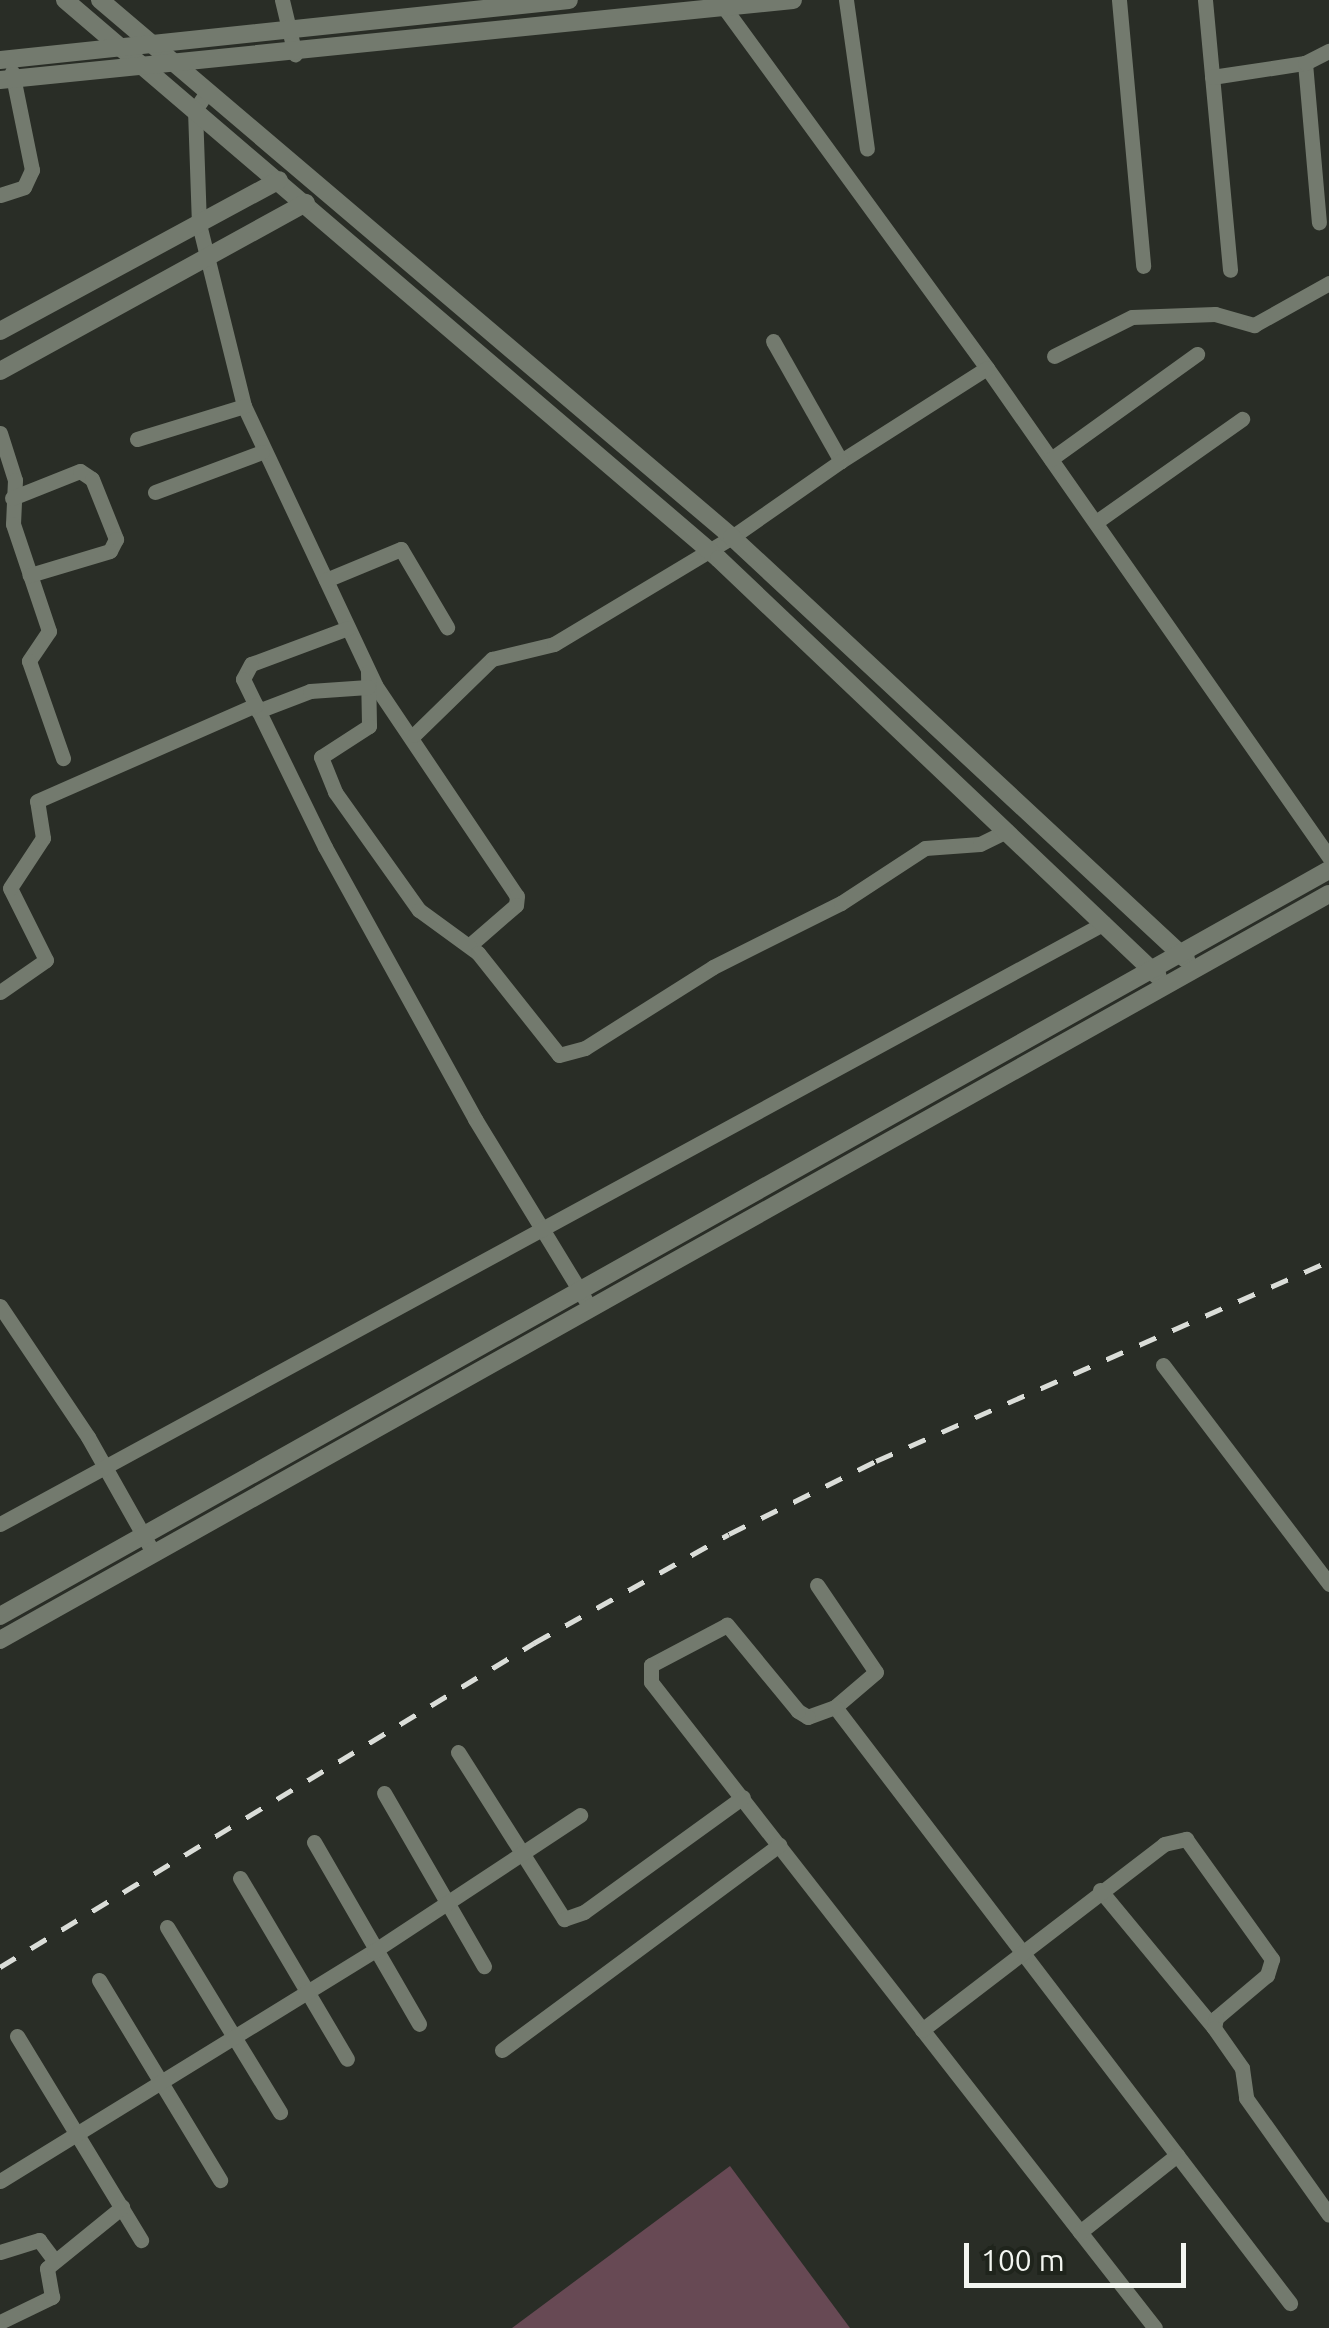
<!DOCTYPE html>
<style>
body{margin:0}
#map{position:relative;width:1329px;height:2328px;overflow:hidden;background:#292d26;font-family:Ubuntu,sans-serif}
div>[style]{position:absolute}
.green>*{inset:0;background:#674954}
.minor>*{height:15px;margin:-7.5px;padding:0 7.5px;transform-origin:7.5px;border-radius:7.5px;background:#737a6e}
.tertiary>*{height:18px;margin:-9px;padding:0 9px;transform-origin:9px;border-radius:9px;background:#737a6e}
.rail>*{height:5px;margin-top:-2.5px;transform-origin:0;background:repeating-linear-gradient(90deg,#daddd8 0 18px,transparent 0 36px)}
span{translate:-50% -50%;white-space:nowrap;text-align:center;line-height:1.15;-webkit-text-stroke:8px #1f241c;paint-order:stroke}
.scale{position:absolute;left:964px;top:2243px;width:222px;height:45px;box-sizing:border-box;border:5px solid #f3f6f1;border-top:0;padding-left:12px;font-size:30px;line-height:35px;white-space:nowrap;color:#f3f6f1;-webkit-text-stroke:8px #1f241c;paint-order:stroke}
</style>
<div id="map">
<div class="green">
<div style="clip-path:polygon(730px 2166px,850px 2328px,512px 2328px)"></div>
</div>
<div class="minor">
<div style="left:282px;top:0;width:56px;rotate:76.5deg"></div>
<div style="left:846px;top:0;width:150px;rotate:82deg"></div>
<div style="left:1119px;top:0;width:267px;rotate:84.8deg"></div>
<div style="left:1205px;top:0;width:271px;rotate:84.7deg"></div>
<div style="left:723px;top:6px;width:448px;rotate:53.9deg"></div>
<div style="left:987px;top:368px;width:597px;rotate:55.03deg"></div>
<div style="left:1305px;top:63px;width:160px;rotate:85deg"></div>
<div style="left:1212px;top:77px;width:94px;rotate:-8.6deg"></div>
<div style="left:1305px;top:63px;width:27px;rotate:-27deg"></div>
<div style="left:207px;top:92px;width:22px;rotate:124deg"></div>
<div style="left:195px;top:110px;width:114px;rotate:88deg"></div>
<div style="left:199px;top:224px;width:187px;rotate:76.1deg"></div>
<div style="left:244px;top:406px;width:308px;rotate:64.8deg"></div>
<div style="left:375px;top:685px;width:254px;rotate:56.1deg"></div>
<div style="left:517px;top:896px;width:9px;rotate:96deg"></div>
<div style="left:516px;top:905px;width:61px;rotate:139deg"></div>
<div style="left:0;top:195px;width:25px;rotate:-18deg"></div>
<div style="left:24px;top:187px;width:19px;rotate:-65deg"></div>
<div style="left:32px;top:170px;width:100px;rotate:-101.5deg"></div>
<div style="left:773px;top:341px;width:138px;rotate:60.5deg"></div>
<div style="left:841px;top:461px;width:173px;rotate:-32.5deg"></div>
<div style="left:1054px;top:356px;width:87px;rotate:-26.6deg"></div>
<div style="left:1132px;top:317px;width:83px;rotate:-2.1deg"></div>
<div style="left:1215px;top:314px;width:41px;rotate:15.8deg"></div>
<div style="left:1254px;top:325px;width:86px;rotate:-29.2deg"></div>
<div style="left:0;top:433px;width:49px;rotate:72.3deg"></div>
<div style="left:15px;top:480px;width:44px;rotate:92.6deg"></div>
<div style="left:13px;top:524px;width:113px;rotate:71.4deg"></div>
<div style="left:49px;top:631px;width:36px;rotate:124deg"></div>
<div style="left:29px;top:661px;width:103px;rotate:70.7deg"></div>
<div style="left:137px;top:439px;width:112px;rotate:-17.1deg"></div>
<div style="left:1051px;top:459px;width:180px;rotate:-35.7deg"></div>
<div style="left:155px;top:492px;width:114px;rotate:-20.5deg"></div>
<div style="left:12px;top:498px;width:73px;rotate:-21.7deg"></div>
<div style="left:80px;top:471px;width:14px;rotate:34deg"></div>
<div style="left:92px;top:479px;width:65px;rotate:68.2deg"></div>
<div style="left:116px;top:539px;width:13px;rotate:117deg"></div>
<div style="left:110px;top:551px;width:84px;rotate:163.3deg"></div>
<div style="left:1096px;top:522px;width:179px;rotate:-35.2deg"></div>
<div style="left:326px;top:580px;width:81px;rotate:-22.5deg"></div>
<div style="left:401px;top:549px;width:91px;rotate:59.5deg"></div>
<div style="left:348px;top:628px;width:103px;rotate:159.6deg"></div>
<div style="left:251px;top:664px;width:17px;rotate:118deg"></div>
<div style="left:243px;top:679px;width:187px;rotate:64deg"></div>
<div style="left:325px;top:847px;width:311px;rotate:61.1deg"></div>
<div style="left:475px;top:1119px;width:211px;rotate:58.6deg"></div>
<div style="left:368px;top:672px;width:54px;rotate:88.9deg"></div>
<div style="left:369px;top:726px;width:57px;rotate:147.1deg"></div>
<div style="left:321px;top:757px;width:38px;rotate:68deg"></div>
<div style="left:335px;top:792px;width:145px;rotate:54.6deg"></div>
<div style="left:419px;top:910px;width:73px;rotate:36.1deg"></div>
<div style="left:478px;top:953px;width:130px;rotate:51.5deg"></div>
<div style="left:559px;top:1055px;width:27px;rotate:-15deg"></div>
<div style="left:585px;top:1048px;width:151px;rotate:-32.3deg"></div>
<div style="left:713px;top:967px;width:143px;rotate:-26.6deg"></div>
<div style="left:841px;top:903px;width:100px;rotate:-33.2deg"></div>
<div style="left:925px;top:848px;width:55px;rotate:-4.2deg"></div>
<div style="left:980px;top:844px;width:30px;rotate:-26deg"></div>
<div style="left:258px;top:711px;width:56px;rotate:-21deg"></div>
<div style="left:310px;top:691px;width:58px;rotate:-3.9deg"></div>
<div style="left:414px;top:735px;width:109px;rotate:-44.3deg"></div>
<div style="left:492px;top:659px;width:64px;rotate:-13.6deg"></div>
<div style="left:554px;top:644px;width:208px;rotate:-31deg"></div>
<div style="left:732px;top:537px;width:133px;rotate:-34.9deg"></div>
<div style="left:0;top:992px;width:56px;rotate:-34.8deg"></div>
<div style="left:46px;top:960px;width:80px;rotate:-116.6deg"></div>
<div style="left:10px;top:888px;width:60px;rotate:-56.6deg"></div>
<div style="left:43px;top:838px;width:37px;rotate:-99deg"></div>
<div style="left:37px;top:801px;width:239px;rotate:-23.7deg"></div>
<div style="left:0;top:1306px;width:158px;rotate:56.1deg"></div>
<div style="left:88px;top:1437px;width:134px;rotate:60.6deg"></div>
<div style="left:1163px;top:1365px;width:275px;rotate:52.8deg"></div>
<div style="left:0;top:1524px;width:1257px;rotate:-28.56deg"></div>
<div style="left:817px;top:1585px;width:105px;rotate:55.9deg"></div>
<div style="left:876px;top:1672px;width:54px;rotate:139.5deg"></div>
<div style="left:835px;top:1707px;width:29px;rotate:160deg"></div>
<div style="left:808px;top:1717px;width:12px;rotate:-149deg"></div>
<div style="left:798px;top:1711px;width:112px;rotate:-129.5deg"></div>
<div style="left:727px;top:1625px;width:86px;rotate:152.2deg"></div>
<div style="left:651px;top:1665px;width:17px;rotate:90deg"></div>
<div style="left:651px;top:1682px;width:819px;rotate:52.04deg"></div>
<div style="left:835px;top:1707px;width:750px;rotate:52.64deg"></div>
<div style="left:458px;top:1752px;width:198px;rotate:57.6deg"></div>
<div style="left:564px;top:1919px;width:21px;rotate:-19deg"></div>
<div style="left:584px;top:1912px;width:196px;rotate:-35.9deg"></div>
<div style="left:384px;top:1793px;width:200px;rotate:60deg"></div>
<div style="left:314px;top:1842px;width:210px;rotate:60deg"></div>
<div style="left:240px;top:1878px;width:210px;rotate:59.4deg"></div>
<div style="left:1100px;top:1890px;width:179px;rotate:50.4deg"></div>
<div style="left:167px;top:1927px;width:217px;rotate:58.6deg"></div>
<div style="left:99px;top:1980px;width:234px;rotate:58.8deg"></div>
<div style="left:922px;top:2030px;width:305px;rotate:-37.5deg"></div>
<div style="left:1164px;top:1844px;width:23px;rotate:-13deg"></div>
<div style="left:1186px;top:1839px;width:148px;rotate:54.4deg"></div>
<div style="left:1272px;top:1959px;width:17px;rotate:107deg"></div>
<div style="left:1267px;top:1975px;width:67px;rotate:139.9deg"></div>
<div style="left:1216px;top:2018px;width:10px;rotate:101deg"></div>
<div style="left:1214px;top:2028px;width:49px;rotate:55deg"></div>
<div style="left:1242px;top:2068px;width:30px;rotate:82deg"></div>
<div style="left:1246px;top:2098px;width:143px;rotate:54.6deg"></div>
<div style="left:17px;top:2036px;width:239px;rotate:58.7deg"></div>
<div style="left:502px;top:2050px;width:345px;rotate:-36.5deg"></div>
<div style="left:0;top:2181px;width:439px;rotate:-31.6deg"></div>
<div style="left:374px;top:1951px;width:247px;rotate:-33.4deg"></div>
<div style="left:1080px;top:2232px;width:124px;rotate:-38.4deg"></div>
<div style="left:0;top:2252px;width:41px;rotate:-17.1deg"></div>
<div style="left:39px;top:2240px;width:26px;rotate:53deg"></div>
<div style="left:0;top:2322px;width:58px;rotate:-25.7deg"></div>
<div style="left:52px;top:2297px;width:29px;rotate:-100deg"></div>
<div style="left:47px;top:2268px;width:97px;rotate:-39.1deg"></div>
</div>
<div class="tertiary">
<div style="left:65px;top:0;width:860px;rotate:40.52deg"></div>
<div style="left:719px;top:559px;width:605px;rotate:43.53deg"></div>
<div style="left:100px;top:0;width:829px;rotate:40.35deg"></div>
<div style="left:732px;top:537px;width:620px;rotate:42.91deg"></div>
<div style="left:0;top:60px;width:572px;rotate:-6.02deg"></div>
<div style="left:0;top:80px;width:797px;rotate:-5.76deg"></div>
<div style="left:0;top:331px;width:317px;rotate:-28.4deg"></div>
<div style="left:0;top:371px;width:349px;rotate:-28.8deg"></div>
<div style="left:0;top:1616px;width:1524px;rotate:-29.31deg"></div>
<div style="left:0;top:1640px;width:1524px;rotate:-29.31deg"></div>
</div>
<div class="rail">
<div style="left:0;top:1967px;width:625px;rotate:-31.25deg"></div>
<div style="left:534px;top:1643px;width:223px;rotate:-29.2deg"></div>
<div style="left:729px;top:1534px;width:164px;rotate:-26.4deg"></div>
<div style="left:876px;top:1461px;width:495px;rotate:-23.8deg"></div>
</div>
<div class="scale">100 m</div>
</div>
